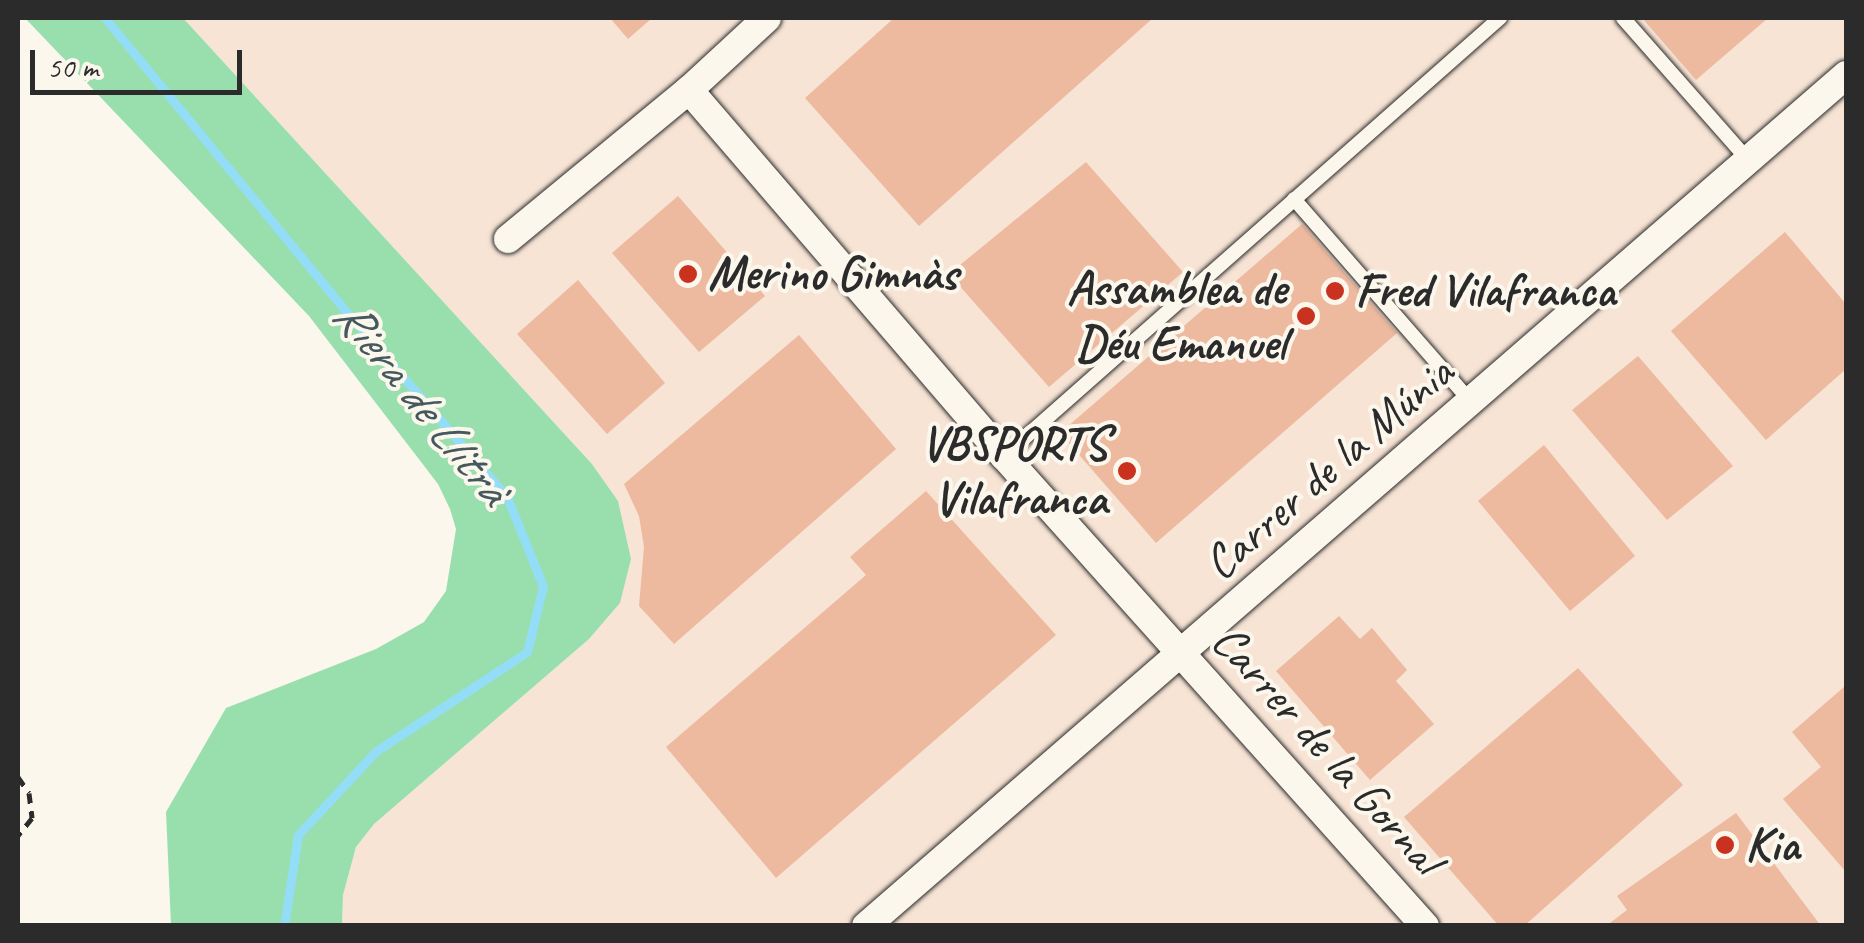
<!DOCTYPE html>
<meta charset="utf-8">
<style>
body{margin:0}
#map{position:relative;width:1864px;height:943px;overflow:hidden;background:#fbf7ec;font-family:Caveat,sans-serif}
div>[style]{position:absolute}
.built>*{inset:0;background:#f7e4d5}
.green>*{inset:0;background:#98dfad}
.stream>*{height:9px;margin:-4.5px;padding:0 4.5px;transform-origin:4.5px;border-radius:4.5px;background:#94ddf6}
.building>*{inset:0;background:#edb99f}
.path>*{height:5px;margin-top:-2.5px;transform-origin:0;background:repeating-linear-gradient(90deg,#2b2b2b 0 10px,transparent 0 18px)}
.roads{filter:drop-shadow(0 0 2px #2b2b2b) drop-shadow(0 0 2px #2b2b2b)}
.lane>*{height:14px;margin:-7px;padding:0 7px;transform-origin:7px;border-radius:7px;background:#fbf7ec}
.street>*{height:28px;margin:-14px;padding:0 14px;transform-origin:14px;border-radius:14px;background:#fbf7ec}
.dots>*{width:28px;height:28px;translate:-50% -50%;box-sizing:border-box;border:5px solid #fbf7ec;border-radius:50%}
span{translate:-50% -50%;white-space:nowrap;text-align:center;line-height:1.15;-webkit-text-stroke:8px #fbf7ec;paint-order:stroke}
.poi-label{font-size:48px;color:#2b2b2b;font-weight:700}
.left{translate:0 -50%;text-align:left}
.right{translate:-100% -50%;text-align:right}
.street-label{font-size:48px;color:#2b2b2b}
.water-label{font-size:50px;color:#45585e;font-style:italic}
.frame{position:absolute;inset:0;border:20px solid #2b2b2b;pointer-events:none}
.scale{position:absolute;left:30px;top:50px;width:212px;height:45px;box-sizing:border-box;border:5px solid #2b2b2b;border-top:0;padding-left:12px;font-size:30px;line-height:35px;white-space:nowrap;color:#2b2b2b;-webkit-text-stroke:8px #fbf7ec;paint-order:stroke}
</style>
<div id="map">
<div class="built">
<div style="clip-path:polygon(183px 18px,1846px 18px,1846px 925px,342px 925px,343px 895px,356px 847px,374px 824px,589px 639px,620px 603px,618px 501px,592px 464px)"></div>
</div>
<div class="green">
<div style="clip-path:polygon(25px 18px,183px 18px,592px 464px,618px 501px,631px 559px,620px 603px,589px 639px,374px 824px,356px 847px,343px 895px,342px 925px,171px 925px,166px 812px,226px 708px,376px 649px,424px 622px,446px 591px,456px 529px,450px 509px,438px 484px,309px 316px)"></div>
</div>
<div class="stream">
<div style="left:105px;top:18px;width:387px;rotate:50.6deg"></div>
<div style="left:351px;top:317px;width:238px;rotate:49.1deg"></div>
<div style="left:507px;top:497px;width:96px;rotate:68deg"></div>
<div style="left:543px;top:586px;width:68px;rotate:103.6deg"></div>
<div style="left:527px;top:652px;width:181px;rotate:146.7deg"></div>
<div style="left:376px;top:751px;width:115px;rotate:132.9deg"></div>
<div style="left:298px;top:835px;width:92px;rotate:98.7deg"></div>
</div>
<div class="building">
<div style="clip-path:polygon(610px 18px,652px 18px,628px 39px)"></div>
<div style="clip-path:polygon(894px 18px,1153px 18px,919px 226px,805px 98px)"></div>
<div style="clip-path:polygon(1642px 18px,1768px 18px,1696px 80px)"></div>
<div style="clip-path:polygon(1086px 162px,1183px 272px,1049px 387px,949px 274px)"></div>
<div style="clip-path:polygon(678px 196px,765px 296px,699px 352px,612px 253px)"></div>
<div style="clip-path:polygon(1302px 224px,1397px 333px,1156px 543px,1060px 433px)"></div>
<div style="clip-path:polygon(1785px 232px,1846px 304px,1846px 369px,1766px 440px,1671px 331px)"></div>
<div style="clip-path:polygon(578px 280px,665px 383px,607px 434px,517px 334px)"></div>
<div style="clip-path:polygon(799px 335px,896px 449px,674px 644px,639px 606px,644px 547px,639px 516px,624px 484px)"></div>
<div style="clip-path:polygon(1638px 356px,1733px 466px,1667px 520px,1572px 410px)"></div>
<div style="clip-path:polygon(1544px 445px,1635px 556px,1570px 611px,1478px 501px)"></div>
<div style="clip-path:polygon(926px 491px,1056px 635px,776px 878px,666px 747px,866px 575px,850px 557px)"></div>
<div style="clip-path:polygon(1339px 616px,1360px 639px,1372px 628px,1407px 670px,1396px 681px,1434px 724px,1370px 780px,1276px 671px)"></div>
<div style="clip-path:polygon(1578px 668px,1683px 785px,1524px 926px,1499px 926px,1404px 817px)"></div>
<div style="clip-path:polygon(1844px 687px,1846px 690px,1846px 872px,1783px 799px,1821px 767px,1792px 732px)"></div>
<div style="clip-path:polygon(1736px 813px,1821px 926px,1606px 926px,1627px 910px,1617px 896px)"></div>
</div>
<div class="path">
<div style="left:18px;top:777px;width:19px;rotate:55deg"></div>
<div style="left:29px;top:793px;width:25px;rotate:83deg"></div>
<div style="left:32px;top:818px;width:22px;rotate:129deg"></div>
</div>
<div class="roads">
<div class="lane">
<div style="left:1623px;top:18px;width:191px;rotate:48.6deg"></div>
<div style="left:1294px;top:199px;width:269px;rotate:48.9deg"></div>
<div style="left:1004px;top:456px;width:662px;rotate:-41.45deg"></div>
</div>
<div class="street">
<div style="left:689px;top:90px;width:483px;rotate:49.3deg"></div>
<div style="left:1004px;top:456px;width:631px;rotate:48.15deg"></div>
<div style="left:508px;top:239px;width:234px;rotate:-39.5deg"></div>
<div style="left:689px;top:90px;width:106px;rotate:-42.7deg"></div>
<div style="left:866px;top:926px;width:1298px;rotate:-40.97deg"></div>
</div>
</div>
<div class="dots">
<div style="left:688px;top:274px;background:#c8321e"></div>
<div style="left:1335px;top:291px;background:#c8321e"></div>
<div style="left:1306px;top:316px;background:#c8321e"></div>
<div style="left:1127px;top:471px;background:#c8321e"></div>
<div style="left:1725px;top:845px;background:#c8321e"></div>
</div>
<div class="poi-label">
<span class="left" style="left:708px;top:274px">Merino Gimnàs</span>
<span class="right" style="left:1286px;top:316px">Assamblea de<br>Déu Emanuel</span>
<span class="left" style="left:1355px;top:291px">Fred Vilafranca</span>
<span class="right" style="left:1107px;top:471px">VBSPORTS<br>Vilafranca</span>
<span class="left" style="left:1745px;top:845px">Kia</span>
</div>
<div class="street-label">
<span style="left:1328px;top:468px;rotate:-41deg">Carrer de la Múnia</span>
<span style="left:1327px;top:749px;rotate:48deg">Carrer de la Gornal</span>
</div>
<div class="water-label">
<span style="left:422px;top:401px;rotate:51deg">Riera de Llitrà</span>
</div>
<div class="frame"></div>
<div class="scale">50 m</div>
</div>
